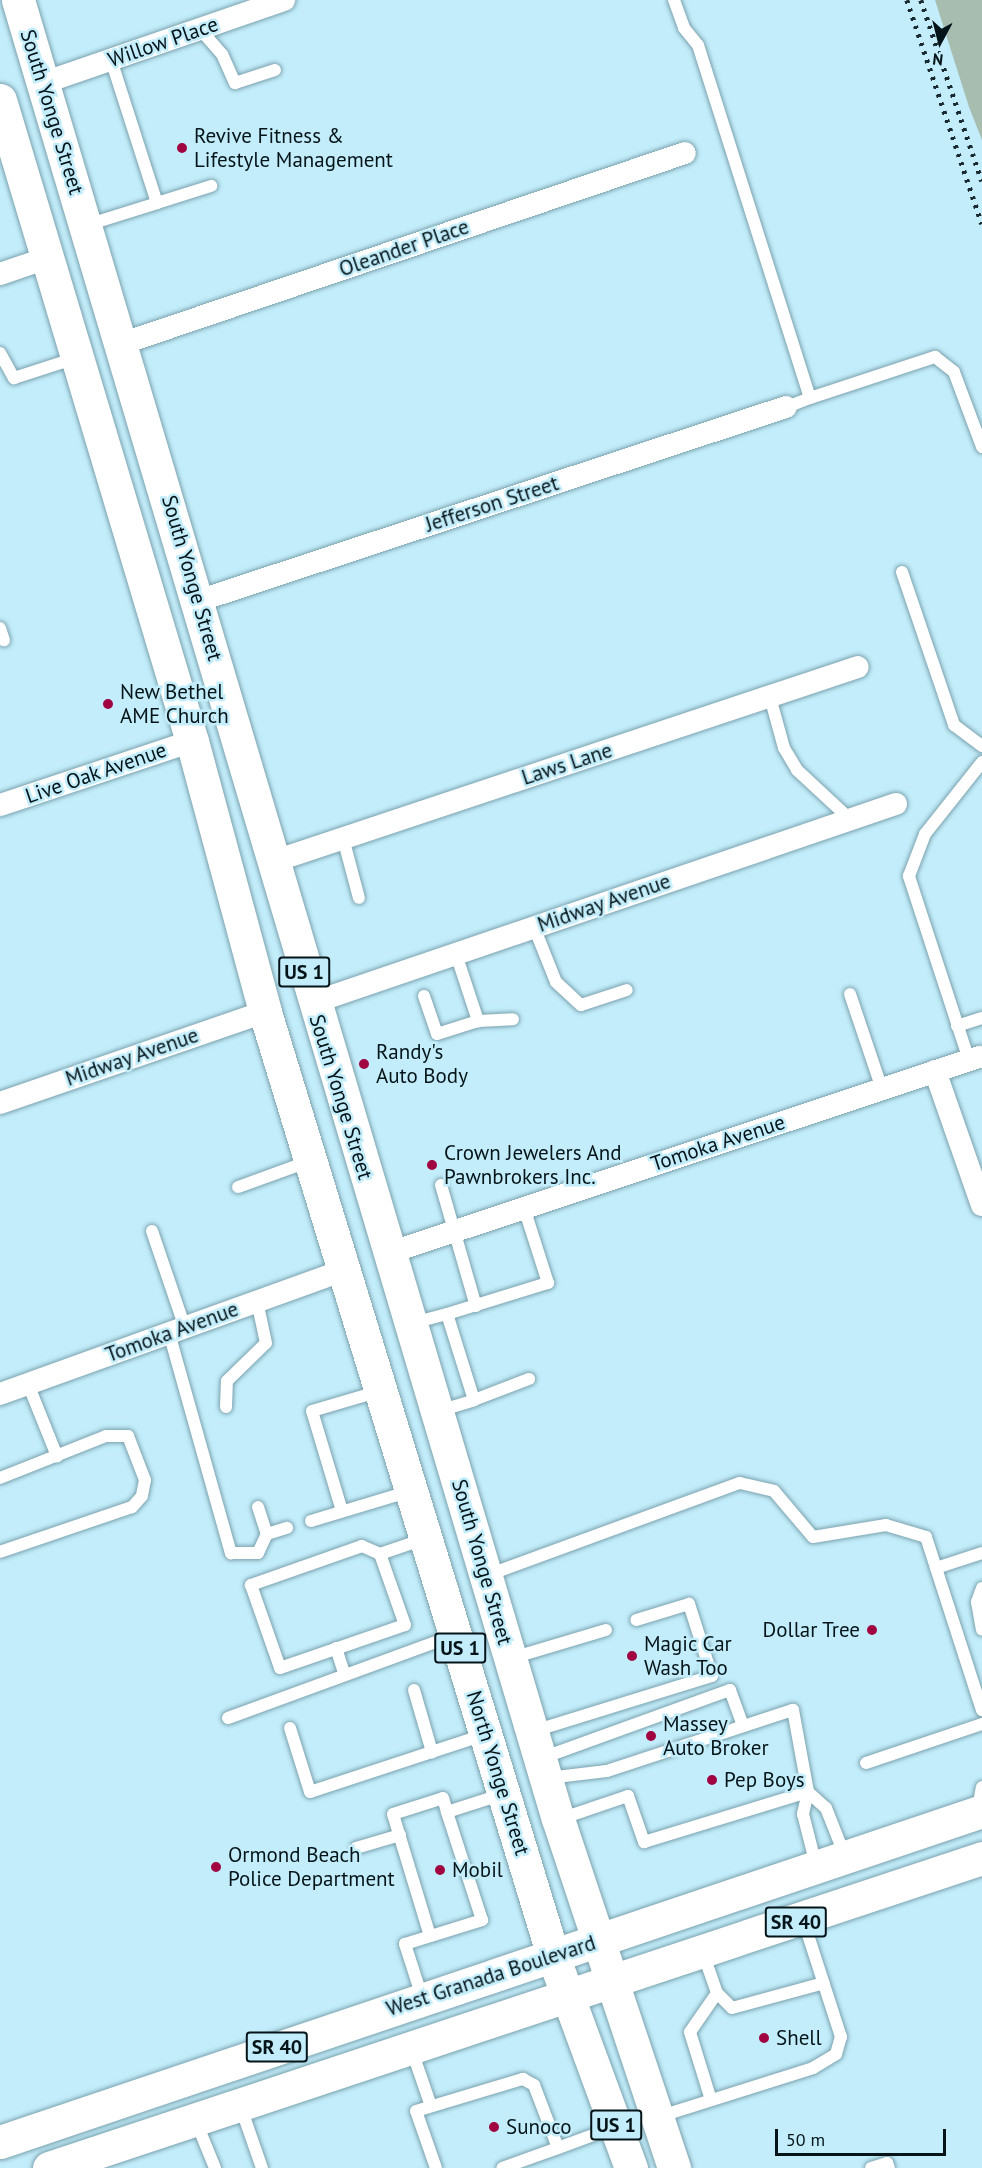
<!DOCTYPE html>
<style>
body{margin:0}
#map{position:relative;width:982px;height:2168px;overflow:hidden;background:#c3edfa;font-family:"PT Sans",sans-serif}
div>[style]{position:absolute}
.green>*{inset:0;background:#a7bdb0}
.roads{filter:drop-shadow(0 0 2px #7ba2af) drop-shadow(0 0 2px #7ba2af)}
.service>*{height:12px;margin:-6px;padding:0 6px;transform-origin:6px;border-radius:6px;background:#fff}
.minor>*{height:22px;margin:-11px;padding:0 11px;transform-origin:11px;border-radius:11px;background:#fff}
.primary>*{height:33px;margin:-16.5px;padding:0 16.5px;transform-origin:16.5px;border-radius:16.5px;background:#fff}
.rail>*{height:4.5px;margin-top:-2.25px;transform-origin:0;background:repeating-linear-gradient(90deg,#192b31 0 3px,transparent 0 9px)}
.dots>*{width:16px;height:16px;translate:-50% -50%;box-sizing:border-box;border:3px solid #c3edfa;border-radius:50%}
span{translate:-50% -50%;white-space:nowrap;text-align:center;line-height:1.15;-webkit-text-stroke:5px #c3edfa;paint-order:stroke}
.shield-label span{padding:2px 4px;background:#c3edfa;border:2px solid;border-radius:4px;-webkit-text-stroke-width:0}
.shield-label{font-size:20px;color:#051419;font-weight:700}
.street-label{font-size:21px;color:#051419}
.poi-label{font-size:21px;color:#051419}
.left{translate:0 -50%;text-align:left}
.right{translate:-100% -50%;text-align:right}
.north{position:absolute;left:910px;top:12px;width:60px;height:60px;-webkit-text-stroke:4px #c3edfa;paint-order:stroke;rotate:187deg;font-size:16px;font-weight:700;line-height:24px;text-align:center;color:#051419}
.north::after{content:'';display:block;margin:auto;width:21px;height:27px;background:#051419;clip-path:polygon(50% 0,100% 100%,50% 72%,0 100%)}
.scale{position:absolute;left:775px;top:2129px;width:171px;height:27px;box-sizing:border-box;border:3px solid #051419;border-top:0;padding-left:8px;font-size:18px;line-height:21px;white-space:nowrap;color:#051419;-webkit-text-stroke:4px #c3edfa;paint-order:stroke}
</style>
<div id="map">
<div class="green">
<div style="clip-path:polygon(935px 0,982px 0,982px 140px,969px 107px)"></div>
</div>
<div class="roads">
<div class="service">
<div style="left:674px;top:0;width:30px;rotate:70deg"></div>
<div style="left:684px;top:28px;width:22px;rotate:51deg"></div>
<div style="left:698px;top:45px;width:370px;rotate:72.4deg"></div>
<div style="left:810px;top:398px;width:26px;rotate:159deg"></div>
<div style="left:200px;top:29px;width:33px;rotate:49deg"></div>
<div style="left:222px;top:54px;width:32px;rotate:66deg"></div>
<div style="left:235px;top:83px;width:42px;rotate:-18deg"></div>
<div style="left:157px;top:203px;width:57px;rotate:-17.5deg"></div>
<div style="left:87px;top:225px;width:73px;rotate:-17.4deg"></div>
<div style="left:157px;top:203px;width:150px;rotate:-107.8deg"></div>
<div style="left:0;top:353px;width:29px;rotate:61deg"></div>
<div style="left:14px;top:378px;width:65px;rotate:-17.9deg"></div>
<div style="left:810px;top:398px;width:132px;rotate:-18.2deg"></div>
<div style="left:935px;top:357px;width:24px;rotate:38deg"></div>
<div style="left:954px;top:372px;width:80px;rotate:69.5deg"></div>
<div style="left:902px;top:572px;width:162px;rotate:71.2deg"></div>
<div style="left:954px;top:725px;width:35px;rotate:37deg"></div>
<div style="left:0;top:628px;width:13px;rotate:72deg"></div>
<div style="left:770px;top:697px;width:53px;rotate:74.6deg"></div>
<div style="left:784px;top:748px;width:26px;rotate:59deg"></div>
<div style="left:797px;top:770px;width:74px;rotate:42.8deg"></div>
<div style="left:343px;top:838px;width:62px;rotate:75.1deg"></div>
<div style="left:534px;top:927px;width:59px;rotate:68.2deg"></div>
<div style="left:556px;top:982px;width:34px;rotate:43deg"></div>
<div style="left:581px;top:1005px;width:48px;rotate:-18.1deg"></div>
<div style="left:456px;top:954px;width:71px;rotate:71.8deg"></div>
<div style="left:850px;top:994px;width:100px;rotate:71.4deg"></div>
<div style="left:424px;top:996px;width:40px;rotate:71.1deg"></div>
<div style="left:437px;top:1034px;width:43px;rotate:-17.6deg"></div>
<div style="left:478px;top:1021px;width:35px;rotate:-3deg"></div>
<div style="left:957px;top:1026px;width:26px;rotate:-18deg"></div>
<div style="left:969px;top:1060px;width:194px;rotate:-108.1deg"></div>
<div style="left:909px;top:876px;width:45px;rotate:-69.1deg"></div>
<div style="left:925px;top:834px;width:92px;rotate:-51.6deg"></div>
<div style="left:441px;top:1185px;width:126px;rotate:73.9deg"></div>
<div style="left:238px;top:1187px;width:77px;rotate:-19.9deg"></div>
<div style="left:152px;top:1231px;width:102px;rotate:71.2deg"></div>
<div style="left:413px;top:1323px;width:35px;rotate:-15deg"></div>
<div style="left:169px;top:1333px;width:229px;rotate:74.3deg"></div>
<div style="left:231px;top:1553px;width:27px"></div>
<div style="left:258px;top:1553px;width:21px;rotate:-65deg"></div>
<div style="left:267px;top:1534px;width:21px;rotate:-17deg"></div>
<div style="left:28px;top:1384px;width:78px;rotate:68.1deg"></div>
<div style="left:474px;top:1400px;width:59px;rotate:-20.9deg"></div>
<div style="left:226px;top:1407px;width:26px;rotate:-88deg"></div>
<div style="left:227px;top:1381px;width:54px;rotate:-44.3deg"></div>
<div style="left:266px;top:1343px;width:43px;rotate:-102.1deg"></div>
<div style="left:439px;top:1411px;width:37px;rotate:-17deg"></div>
<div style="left:474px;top:1400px;width:90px;rotate:-107.4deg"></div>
<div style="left:447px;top:1314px;width:106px;rotate:-17.1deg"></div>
<div style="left:548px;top:1283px;width:79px;rotate:-107.7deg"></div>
<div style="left:0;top:1478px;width:114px;rotate:-21.6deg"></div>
<div style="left:106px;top:1436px;width:22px"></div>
<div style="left:128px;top:1436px;width:47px;rotate:68.9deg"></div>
<div style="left:145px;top:1480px;width:16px;rotate:101deg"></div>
<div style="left:142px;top:1496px;width:15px;rotate:132deg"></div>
<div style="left:132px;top:1507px;width:139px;rotate:161.2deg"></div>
<div style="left:258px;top:1507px;width:28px;rotate:72deg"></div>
<div style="left:342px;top:1511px;width:104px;rotate:-106.7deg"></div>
<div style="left:312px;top:1411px;width:71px;rotate:-16.4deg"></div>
<div style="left:311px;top:1521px;width:104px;rotate:-16.7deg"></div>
<div style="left:380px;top:1554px;width:20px;rotate:-156deg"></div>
<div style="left:362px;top:1546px;width:118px;rotate:160.6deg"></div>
<div style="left:251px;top:1585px;width:88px;rotate:70.7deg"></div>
<div style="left:280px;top:1668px;width:132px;rotate:-19deg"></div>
<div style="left:405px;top:1625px;width:75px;rotate:-109.4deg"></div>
<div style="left:380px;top:1554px;width:46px;rotate:-18.8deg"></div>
<div style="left:936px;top:1568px;width:48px;rotate:-18.1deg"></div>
<div style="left:488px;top:1575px;width:268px;rotate:-20.1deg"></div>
<div style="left:740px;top:1483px;width:35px;rotate:13deg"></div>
<div style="left:774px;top:1491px;width:60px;rotate:49.7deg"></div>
<div style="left:813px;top:1537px;width:74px;rotate:-9.3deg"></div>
<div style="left:886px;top:1525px;width:42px;rotate:16.7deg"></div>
<div style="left:926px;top:1537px;width:182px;rotate:72.1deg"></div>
<div style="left:982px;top:1588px;width:15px;rotate:110deg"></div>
<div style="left:977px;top:1602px;width:28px;rotate:80deg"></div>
<div style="left:336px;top:1648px;width:28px;rotate:72deg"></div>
<div style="left:512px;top:1658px;width:98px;rotate:-16.6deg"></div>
<div style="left:414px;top:1690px;width:65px;rotate:73.8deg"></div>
<div style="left:228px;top:1718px;width:242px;rotate:-20.1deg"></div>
<div style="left:290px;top:1728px;width:67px;rotate:72.6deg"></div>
<div style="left:310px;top:1792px;width:185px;rotate:-18.2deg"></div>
<div style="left:534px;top:1731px;width:186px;rotate:-17.2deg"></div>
<div style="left:712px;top:1676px;width:76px;rotate:-107.7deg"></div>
<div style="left:689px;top:1604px;width:55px;rotate:163.2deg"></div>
<div style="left:542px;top:1758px;width:200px;rotate:-19.9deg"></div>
<div style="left:730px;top:1690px;width:38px;rotate:70deg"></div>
<div style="left:866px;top:1763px;width:122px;rotate:-18.6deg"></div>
<div style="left:548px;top:1778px;width:59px;rotate:-6.8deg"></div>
<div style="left:607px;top:1771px;width:196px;rotate:-18.2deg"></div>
<div style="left:793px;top:1710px;width:83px;rotate:79.6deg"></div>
<div style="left:808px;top:1792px;width:24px;rotate:42deg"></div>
<div style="left:826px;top:1808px;width:52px;rotate:68.4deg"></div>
<div style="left:978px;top:1809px;width:22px;rotate:-80deg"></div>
<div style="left:560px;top:1819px;width:72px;rotate:-18.7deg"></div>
<div style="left:628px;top:1796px;width:49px;rotate:70.8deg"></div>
<div style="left:644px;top:1842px;width:171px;rotate:-17deg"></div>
<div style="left:808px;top:1792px;width:23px;rotate:103deg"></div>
<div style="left:803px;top:1814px;width:53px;rotate:75.7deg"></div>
<div style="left:356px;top:1848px;width:46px;rotate:-16.5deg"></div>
<div style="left:430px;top:1936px;width:127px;rotate:-106.9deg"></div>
<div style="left:393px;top:1814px;width:52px;rotate:-17.7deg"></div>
<div style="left:443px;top:1798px;width:15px;rotate:74deg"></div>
<div style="left:703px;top:1953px;width:42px;rotate:70.7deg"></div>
<div style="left:717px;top:1993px;width:21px;rotate:45deg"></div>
<div style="left:732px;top:2008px;width:95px;rotate:-15.2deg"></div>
<div style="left:422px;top:1997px;width:56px;rotate:-107.8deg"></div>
<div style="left:405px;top:1944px;width:81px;rotate:-17.3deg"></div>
<div style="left:482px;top:1920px;width:114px;rotate:-108deg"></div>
<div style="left:447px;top:1812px;width:59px;rotate:-17.8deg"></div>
<div style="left:411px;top:2048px;width:61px;rotate:71deg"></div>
<div style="left:711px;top:2100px;width:71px;rotate:-107.2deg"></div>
<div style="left:690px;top:2032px;width:47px;rotate:-55.3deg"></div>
<div style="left:240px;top:2105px;width:67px;rotate:70.8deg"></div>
<div style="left:658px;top:2117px;width:163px;rotate:-17.5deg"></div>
<div style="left:813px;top:2068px;width:27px;rotate:-31deg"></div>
<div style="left:836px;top:2054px;width:18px;rotate:-74deg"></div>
<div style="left:841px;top:2037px;width:124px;rotate:-107.9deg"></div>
<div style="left:195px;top:2119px;width:53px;rotate:67.8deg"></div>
<div style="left:558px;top:2148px;width:61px;rotate:-20.2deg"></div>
<div style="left:436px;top:2168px;width:60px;rotate:-109.3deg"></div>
<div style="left:416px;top:2111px;width:112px;rotate:-16.7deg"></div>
<div style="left:523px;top:2079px;width:13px;rotate:29deg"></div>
<div style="left:534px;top:2085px;width:67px;rotate:69.1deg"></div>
<div style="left:558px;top:2148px;width:59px;rotate:160.3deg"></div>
<div style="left:871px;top:2168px;width:17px;rotate:-17deg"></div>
<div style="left:887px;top:2163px;width:5px;rotate:68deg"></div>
</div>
<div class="minor">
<div style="left:43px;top:83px;width:255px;rotate:-19deg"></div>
<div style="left:0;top:274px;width:50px;rotate:-18.8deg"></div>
<div style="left:124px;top:343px;width:592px;rotate:-18.71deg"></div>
<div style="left:198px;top:601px;width:619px;rotate:-18.26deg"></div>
<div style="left:0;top:805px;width:202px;rotate:-18.4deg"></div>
<div style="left:275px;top:861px;width:614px;rotate:-18.41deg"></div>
<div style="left:312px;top:1003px;width:617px;rotate:-18.82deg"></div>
<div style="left:935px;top:1071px;width:142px;rotate:70.7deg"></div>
<div style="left:0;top:1103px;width:280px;rotate:-19deg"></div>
<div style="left:389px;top:1253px;width:622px;rotate:-18.38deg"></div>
<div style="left:0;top:1394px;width:366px;rotate:-19.8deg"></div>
</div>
<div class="primary">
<div style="left:18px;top:0;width:1897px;rotate:73.47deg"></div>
<div style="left:558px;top:1819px;width:368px;rotate:71.6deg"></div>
<div style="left:0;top:100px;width:669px;rotate:73.33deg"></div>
<div style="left:192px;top:741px;width:281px;rotate:74.9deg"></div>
<div style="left:265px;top:1012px;width:987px;rotate:73.03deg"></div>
<div style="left:553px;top:1956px;width:226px;rotate:69.8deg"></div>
<div style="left:0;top:2142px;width:1036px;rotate:-18.63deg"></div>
<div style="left:49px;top:2168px;width:983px;rotate:-18.38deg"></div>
</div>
</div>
<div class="rail">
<div style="left:907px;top:0;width:236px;rotate:71.5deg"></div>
<div style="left:921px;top:0;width:191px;rotate:71.4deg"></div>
</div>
<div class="dots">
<div style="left:182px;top:148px;background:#a10340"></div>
<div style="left:108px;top:704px;background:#a10340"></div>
<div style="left:364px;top:1064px;background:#a10340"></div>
<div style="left:432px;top:1165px;background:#a10340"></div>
<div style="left:872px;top:1630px;background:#a10340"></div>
<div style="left:632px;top:1656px;background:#a10340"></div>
<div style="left:651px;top:1736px;background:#a10340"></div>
<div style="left:712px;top:1780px;background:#a10340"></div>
<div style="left:216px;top:1867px;background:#a10340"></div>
<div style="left:440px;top:1870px;background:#a10340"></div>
<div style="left:764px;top:2038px;background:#a10340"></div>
<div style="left:494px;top:2127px;background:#a10340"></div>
</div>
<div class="shield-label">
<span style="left:304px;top:972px">US 1</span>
<span style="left:460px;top:1648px">US 1</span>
<span style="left:796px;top:1922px">SR 40</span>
<span style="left:277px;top:2047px">SR 40</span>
<span style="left:616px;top:2125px">US 1</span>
</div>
<div class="street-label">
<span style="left:163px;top:42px;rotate:-19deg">Willow Place</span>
<span style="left:52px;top:112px;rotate:73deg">South Yonge Street</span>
<span style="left:404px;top:248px;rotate:-19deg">Oleander Place</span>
<span style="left:492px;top:504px;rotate:-18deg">Jefferson Street</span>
<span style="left:192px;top:578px;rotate:74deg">South Yonge Street</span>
<span style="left:567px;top:764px;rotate:-18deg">Laws Lane</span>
<span style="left:96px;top:773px;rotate:-19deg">Live Oak Avenue</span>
<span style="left:604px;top:903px;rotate:-19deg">Midway Avenue</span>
<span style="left:132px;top:1057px;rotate:-19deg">Midway Avenue</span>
<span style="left:341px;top:1097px;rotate:73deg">South Yonge Street</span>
<span style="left:718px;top:1143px;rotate:-18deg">Tomoka Avenue</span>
<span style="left:172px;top:1332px;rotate:-20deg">Tomoka Avenue</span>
<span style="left:482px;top:1562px;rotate:74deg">South Yonge Street</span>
<span style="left:498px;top:1773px;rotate:73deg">North Yonge Street</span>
<span style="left:491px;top:1976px;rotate:-18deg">West Granada Boulevard</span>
</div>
<div class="poi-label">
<span class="left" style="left:194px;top:148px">Revive Fitness &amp;<br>Lifestyle Management</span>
<span class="left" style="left:120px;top:704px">New Bethel<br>AME Church</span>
<span class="left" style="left:376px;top:1064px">Randy's<br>Auto Body</span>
<span class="left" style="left:444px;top:1165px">Crown Jewelers And<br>Pawnbrokers Inc.</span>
<span class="right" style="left:860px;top:1630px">Dollar Tree</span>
<span class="left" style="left:644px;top:1656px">Magic Car<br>Wash Too</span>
<span class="left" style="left:663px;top:1736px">Massey<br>Auto Broker</span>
<span class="left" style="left:724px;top:1780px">Pep Boys</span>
<span class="left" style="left:228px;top:1867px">Ormond Beach<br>Police Department</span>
<span class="left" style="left:452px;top:1870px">Mobil</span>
<span class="left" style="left:776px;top:2038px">Shell</span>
<span class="left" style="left:506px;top:2127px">Sunoco</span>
</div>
<div class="north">N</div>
<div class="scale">50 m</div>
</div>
